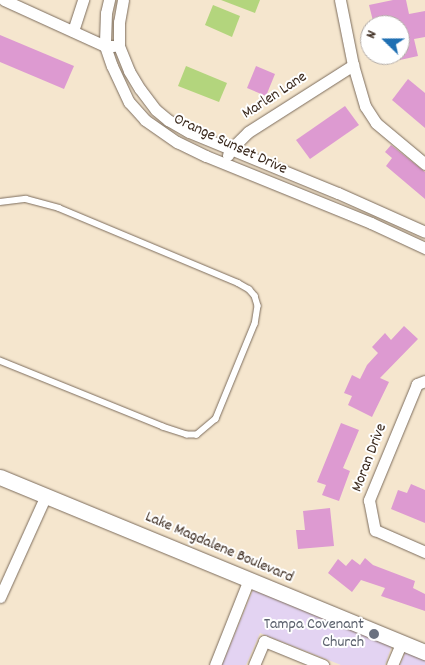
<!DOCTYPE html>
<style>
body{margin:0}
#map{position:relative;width:425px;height:665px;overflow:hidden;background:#f5e6ce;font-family:Dekko,sans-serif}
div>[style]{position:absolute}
.built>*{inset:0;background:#e3d3f2}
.green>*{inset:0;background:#b3d57d}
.building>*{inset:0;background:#dd9ad1}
.roads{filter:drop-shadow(0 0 1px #7c6c5c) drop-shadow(0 0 1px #7c6c5c)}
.service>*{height:5.5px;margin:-2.75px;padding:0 2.75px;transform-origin:2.75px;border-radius:2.75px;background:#fff}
.minor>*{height:11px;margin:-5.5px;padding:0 5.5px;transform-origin:5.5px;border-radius:5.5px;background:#fff}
.tertiary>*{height:15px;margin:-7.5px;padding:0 7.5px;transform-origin:7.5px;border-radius:7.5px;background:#fff}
.dots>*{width:14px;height:14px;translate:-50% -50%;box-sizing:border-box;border:2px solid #fff;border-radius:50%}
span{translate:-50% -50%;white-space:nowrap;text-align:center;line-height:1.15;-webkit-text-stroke:4px #fff;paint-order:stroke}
.street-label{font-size:16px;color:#3b2a1e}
.worship-label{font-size:16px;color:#5b616d}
.right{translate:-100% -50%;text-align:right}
.north{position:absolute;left:360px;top:15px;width:50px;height:50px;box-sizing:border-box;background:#fff;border:1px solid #b1aaa5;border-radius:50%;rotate:292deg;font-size:14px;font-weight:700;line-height:20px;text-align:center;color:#3b2a1e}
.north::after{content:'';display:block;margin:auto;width:18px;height:22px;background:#1f6fb2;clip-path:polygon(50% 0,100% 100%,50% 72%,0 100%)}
</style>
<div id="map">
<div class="built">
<div style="clip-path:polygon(253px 590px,392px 645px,385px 665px,341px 665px,260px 633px,246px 665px,222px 665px)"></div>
<div style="clip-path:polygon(406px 651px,425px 658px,425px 665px,400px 665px)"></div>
</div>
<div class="green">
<div style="clip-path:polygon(221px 0,260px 0,255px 13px)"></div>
<div style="clip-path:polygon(213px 5px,240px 16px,232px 37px,205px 25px)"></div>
<div style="clip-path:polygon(186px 66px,227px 83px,219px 102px,178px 86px)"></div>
</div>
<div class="building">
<div style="clip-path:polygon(393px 0,406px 0,409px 14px,425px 11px,425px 37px,414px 39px,418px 56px,400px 60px,400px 25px,374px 25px,369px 5px)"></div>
<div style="clip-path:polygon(0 35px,74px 66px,64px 89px,0 62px)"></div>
<div style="clip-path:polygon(256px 66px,275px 74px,266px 96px,247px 88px)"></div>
<div style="clip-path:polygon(408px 79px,425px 93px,425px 128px,392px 100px)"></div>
<div style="clip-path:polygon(345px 106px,359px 125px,310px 159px,296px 140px)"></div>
<div style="clip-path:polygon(391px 145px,425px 172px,425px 199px,386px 166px,392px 158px,385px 152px)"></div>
<div style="clip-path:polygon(404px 326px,418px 339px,380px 378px,389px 382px,372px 417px,348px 405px,352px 396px,344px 393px,352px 375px,360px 379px,367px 365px,378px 353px,372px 347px,385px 333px,391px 340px)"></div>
<div style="clip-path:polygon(341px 423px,359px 430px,343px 468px,350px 471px,339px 501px,322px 495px,326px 485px,317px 482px)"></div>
<div style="clip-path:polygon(411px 484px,425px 490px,425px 523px,391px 509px,398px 490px,407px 493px)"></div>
<div style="clip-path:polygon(330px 508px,334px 546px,298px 549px,296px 530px,305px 530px,303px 511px)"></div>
<div style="clip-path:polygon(365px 558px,373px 565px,415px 581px,413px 588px,425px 594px,425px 611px,381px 596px,385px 588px,361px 580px,352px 592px,328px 573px,338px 559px,346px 566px,352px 559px,360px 565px)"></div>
</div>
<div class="roads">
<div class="service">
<div style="left:0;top:202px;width:26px;rotate:-7deg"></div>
<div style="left:26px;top:199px;width:34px;rotate:15deg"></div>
<div style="left:59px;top:208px;width:194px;rotate:22.7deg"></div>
<div style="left:238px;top:283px;width:13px;rotate:29deg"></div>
<div style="left:249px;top:289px;width:9px;rotate:49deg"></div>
<div style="left:255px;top:296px;width:10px;rotate:73deg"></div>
<div style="left:258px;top:306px;width:18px;rotate:99deg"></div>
<div style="left:255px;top:324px;width:103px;rotate:112.3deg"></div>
<div style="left:216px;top:419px;width:25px;rotate:140deg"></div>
<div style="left:197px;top:435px;width:10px;rotate:180deg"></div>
<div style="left:187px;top:435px;width:25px;rotate:-162deg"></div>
<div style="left:163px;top:427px;width:176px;rotate:-158deg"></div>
</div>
<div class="minor">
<div style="left:4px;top:0;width:111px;rotate:24.5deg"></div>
<div style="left:105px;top:46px;width:8px"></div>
<div style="left:109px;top:0;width:13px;rotate:103deg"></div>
<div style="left:106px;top:13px;width:33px;rotate:92deg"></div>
<div style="left:105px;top:46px;width:21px;rotate:71deg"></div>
<div style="left:112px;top:66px;width:40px;rotate:65deg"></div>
<div style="left:129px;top:102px;width:24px;rotate:48deg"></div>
<div style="left:145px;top:120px;width:39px;rotate:35deg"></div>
<div style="left:177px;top:142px;width:32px;rotate:26deg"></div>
<div style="left:206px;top:156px;width:178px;rotate:22.1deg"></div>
<div style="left:371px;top:223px;width:60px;rotate:24.8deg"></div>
<div style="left:123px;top:0;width:22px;rotate:100deg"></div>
<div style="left:119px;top:22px;width:24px;rotate:90deg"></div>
<div style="left:119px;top:46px;width:27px;rotate:68deg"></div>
<div style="left:129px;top:71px;width:21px;rotate:59deg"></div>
<div style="left:140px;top:89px;width:26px;rotate:53deg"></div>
<div style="left:156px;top:110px;width:16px;rotate:40deg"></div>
<div style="left:168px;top:120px;width:24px;rotate:30deg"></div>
<div style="left:189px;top:132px;width:161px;rotate:22.3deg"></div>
<div style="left:338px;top:193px;width:95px;rotate:24.1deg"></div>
<div style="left:340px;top:0;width:66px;rotate:78.7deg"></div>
<div style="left:353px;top:65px;width:43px;rotate:73.7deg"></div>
<div style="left:365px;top:106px;width:20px;rotate:57deg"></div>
<div style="left:376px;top:123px;width:64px;rotate:39.9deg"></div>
<div style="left:73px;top:31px;width:33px;rotate:-72deg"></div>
<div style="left:228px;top:155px;width:5px;rotate:-68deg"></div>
<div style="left:230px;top:150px;width:25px;rotate:-45deg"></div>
<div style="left:248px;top:132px;width:125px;rotate:-32.5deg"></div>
<div style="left:425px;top:381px;width:9px;rotate:159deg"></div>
<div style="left:417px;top:384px;width:126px;rotate:112.5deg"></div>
<div style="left:369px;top:500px;width:31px;rotate:79deg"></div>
<div style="left:375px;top:530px;width:55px;rotate:23.7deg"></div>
<div style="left:0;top:597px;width:112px;rotate:-65.7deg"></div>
<div style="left:215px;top:665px;width:92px;rotate:-68.4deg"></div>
<div style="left:254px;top:665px;width:26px;rotate:-67deg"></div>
<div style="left:264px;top:641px;width:64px;rotate:22.1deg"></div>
<div style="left:392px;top:665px;width:25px;rotate:-67deg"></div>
</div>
<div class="tertiary">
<div style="left:0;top:477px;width:460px;rotate:22.4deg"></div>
</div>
</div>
<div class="dots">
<div style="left:374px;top:634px;background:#6b7280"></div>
</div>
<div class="street-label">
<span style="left:275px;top:96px;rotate:-33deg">Marlen Lane</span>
<span style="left:230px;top:145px;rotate:25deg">Orange Sunset Drive</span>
<span style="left:370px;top:458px;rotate:-69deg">Moran Drive</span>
<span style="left:219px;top:548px;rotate:23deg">Lake Magdalene Boulevard</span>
</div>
<div class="worship-label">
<span class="right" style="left:364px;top:634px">Tampa Covenant<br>Church</span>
</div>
<div class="north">N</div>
</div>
